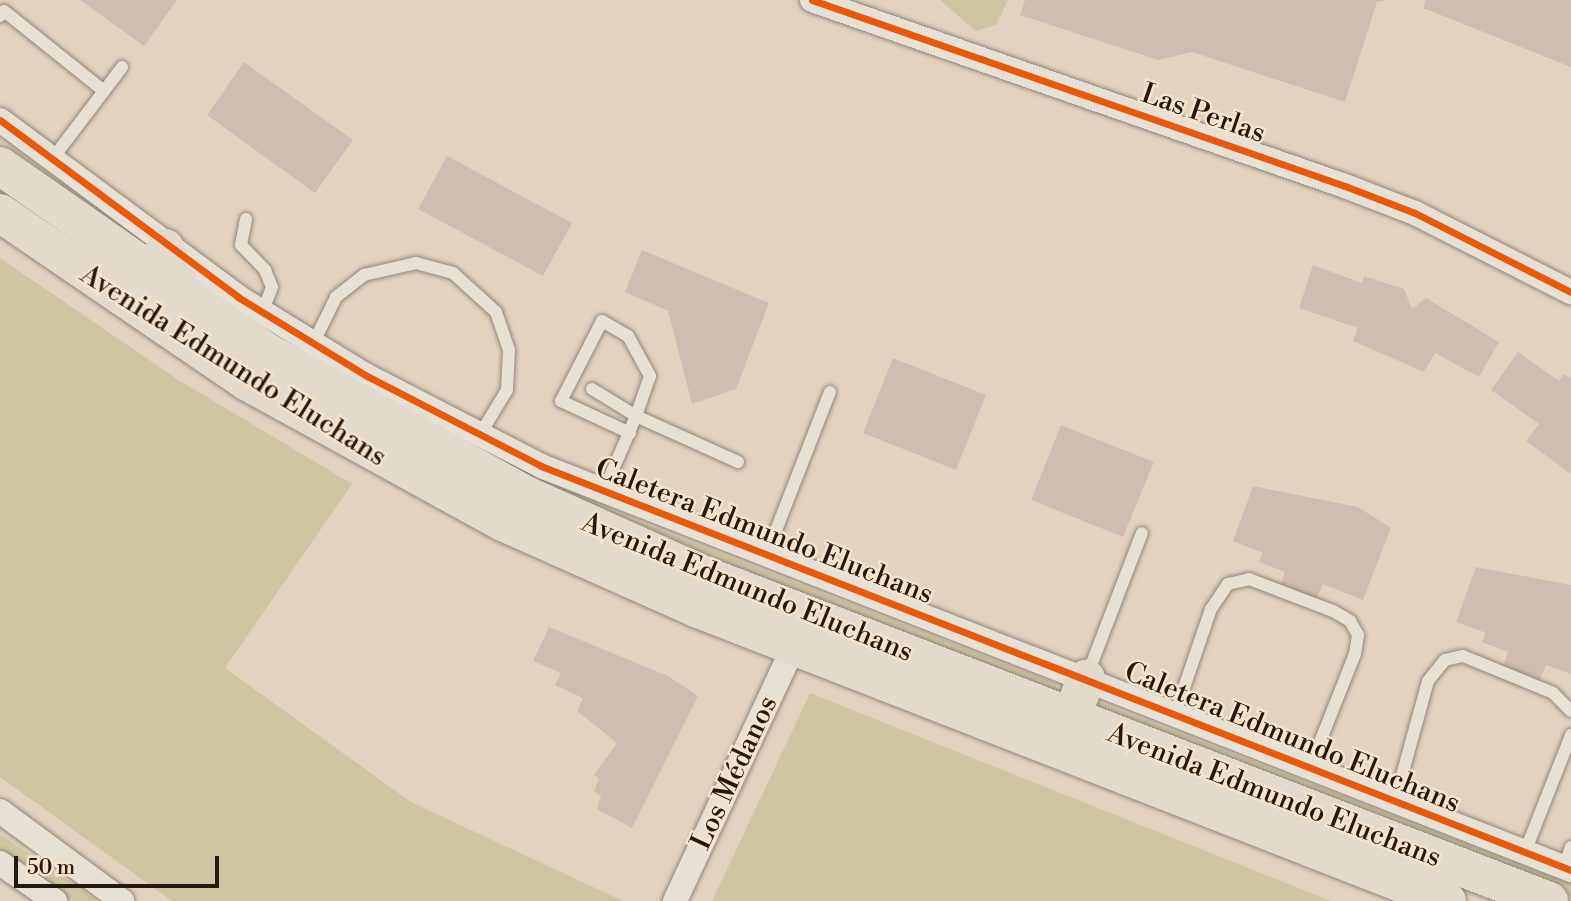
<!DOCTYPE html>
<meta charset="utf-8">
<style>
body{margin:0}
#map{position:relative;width:1571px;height:901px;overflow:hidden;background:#e2d3bf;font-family:"Libre Bodoni",serif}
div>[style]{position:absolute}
.green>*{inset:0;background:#cec6a1}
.building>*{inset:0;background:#d1bcb1}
.roads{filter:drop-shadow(0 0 2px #90867a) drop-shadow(0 0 2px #90867a)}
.service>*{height:12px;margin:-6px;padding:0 6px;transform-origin:6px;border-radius:6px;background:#e7e0d5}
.minor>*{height:24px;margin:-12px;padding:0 12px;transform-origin:12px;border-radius:12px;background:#e7e0d5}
.primary>*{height:38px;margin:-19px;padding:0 19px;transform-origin:19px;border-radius:19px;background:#e3dace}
.cycleway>*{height:7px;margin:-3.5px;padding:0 3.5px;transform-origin:3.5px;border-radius:3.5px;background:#e8590c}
span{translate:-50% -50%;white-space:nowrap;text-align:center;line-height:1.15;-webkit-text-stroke:5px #f5e4cc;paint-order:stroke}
.street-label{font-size:28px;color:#25180e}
.scale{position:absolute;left:14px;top:856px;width:205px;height:32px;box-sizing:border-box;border:4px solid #25180e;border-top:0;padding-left:9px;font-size:21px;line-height:24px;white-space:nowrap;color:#25180e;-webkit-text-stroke:5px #f5e4cc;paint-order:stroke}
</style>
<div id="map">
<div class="green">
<div style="clip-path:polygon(940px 0,1008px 0,996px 25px,976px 31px)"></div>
<div style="clip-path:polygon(0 258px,180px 381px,352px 484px,225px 668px,411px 802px,623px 901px,172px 901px,0 777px)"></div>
<div style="clip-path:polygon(209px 290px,604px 508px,1057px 684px,1056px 692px,732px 573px,391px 414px)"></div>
<div style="clip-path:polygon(810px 693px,1331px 901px,712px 901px)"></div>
<div style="clip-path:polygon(1099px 702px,1571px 883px,1571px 897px,1096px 710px)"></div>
<div style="clip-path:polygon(0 834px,97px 901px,72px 901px,0 850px)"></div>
</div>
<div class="building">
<div style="clip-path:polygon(80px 0,177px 0,144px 46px)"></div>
<div style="clip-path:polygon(1025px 0,1388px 0,1377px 2px,1345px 102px,1192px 52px,1158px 60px,1020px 15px)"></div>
<div style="clip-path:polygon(1426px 0,1571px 0,1571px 67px,1423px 8px)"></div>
<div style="clip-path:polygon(244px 62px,353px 140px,315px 193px,207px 115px)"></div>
<div style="clip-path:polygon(447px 156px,572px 223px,543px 276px,418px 209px)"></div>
<div style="clip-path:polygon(642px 250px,769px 303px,736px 389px,692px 404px,668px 311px,625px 292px)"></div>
<div style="clip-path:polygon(1313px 265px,1362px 283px,1364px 276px,1404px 289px,1412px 309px,1426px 298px,1499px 342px,1479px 377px,1435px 353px,1424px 372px,1353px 341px,1358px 328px,1299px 308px)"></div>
<div style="clip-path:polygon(1518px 352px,1559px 381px,1564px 374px,1571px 378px,1571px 474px,1526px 441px,1539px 424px,1491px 390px)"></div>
<div style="clip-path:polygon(893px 358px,986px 395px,956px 470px,863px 433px)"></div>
<div style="clip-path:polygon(1061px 425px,1154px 462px,1123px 537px,1031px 500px)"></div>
<div style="clip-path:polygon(1253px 486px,1358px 507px,1391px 528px,1363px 600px,1323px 584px,1316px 600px,1280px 586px,1285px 572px,1259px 562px,1263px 553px,1233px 541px)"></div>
<div style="clip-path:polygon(1476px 567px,1571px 585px,1571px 674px,1546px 665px,1540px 680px,1503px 666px,1508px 652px,1482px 642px,1486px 633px,1456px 622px)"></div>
<div style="clip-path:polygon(549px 627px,668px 676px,698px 696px,632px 828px,597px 809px,601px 796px,594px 791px,599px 778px,594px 775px,617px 743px,577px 711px,583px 698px,555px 685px,561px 673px,533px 661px)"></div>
</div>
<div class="roads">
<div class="service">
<div style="left:0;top:16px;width:6px;rotate:-51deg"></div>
<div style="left:4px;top:11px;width:128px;rotate:38.7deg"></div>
<div style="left:104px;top:91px;width:89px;rotate:127.3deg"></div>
<div style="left:104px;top:91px;width:30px;rotate:-53deg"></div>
<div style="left:246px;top:219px;width:26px;rotate:101deg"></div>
<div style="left:241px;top:245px;width:35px;rotate:46deg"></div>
<div style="left:265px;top:270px;width:18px;rotate:68deg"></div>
<div style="left:272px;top:287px;width:28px;rotate:111deg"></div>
<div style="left:313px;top:344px;width:52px;rotate:-63.9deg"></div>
<div style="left:336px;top:297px;width:36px;rotate:-38deg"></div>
<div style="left:364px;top:275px;width:53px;rotate:-13deg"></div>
<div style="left:416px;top:263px;width:38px;rotate:15deg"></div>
<div style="left:453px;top:273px;width:58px;rotate:42.2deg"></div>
<div style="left:496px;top:312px;width:40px;rotate:71.1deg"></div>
<div style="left:509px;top:350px;width:40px;rotate:92.9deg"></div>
<div style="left:507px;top:390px;width:54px;rotate:121.3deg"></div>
<div style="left:592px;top:389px;width:52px;rotate:31.5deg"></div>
<div style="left:636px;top:416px;width:42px;rotate:-70.7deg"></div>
<div style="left:650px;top:376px;width:46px;rotate:-118.8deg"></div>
<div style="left:628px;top:336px;width:30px;rotate:-150deg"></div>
<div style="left:602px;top:321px;width:90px;rotate:117.1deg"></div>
<div style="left:561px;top:401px;width:76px;rotate:24.9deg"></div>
<div style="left:603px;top:493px;width:84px;rotate:-66.8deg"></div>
<div style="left:636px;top:416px;width:112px;rotate:24.3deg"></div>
<div style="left:766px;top:556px;width:176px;rotate:-68.7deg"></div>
<div style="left:1087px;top:676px;width:153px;rotate:-69deg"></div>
<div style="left:1175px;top:714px;width:111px;rotate:-71.1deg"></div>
<div style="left:1211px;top:609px;width:30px;rotate:-56deg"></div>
<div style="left:1228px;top:584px;width:22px;rotate:-13deg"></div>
<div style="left:1249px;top:579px;width:90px;rotate:20.9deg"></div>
<div style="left:1333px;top:611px;width:20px;rotate:30deg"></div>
<div style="left:1350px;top:621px;width:16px;rotate:60deg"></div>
<div style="left:1358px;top:635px;width:19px;rotate:99deg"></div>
<div style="left:1355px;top:654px;width:122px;rotate:111.7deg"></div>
<div style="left:1395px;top:801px;width:124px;rotate:-74.6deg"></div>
<div style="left:1428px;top:681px;width:27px;rotate:-51deg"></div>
<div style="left:1445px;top:660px;width:18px;rotate:-13deg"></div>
<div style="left:1463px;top:656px;width:97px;rotate:22.3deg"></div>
<div style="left:1553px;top:693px;width:25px;rotate:45deg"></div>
<div style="left:1525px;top:852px;width:126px;rotate:-68.5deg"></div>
<div style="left:1564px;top:867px;width:21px;rotate:-71deg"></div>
</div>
<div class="minor">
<div style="left:812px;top:0;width:565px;rotate:19.24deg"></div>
<div style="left:1345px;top:186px;width:75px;rotate:21.1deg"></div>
<div style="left:1415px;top:213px;width:175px;rotate:26.9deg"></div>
<div style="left:0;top:120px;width:297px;rotate:36.6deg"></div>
<div style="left:238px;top:297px;width:151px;rotate:31.5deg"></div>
<div style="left:367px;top:376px;width:196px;rotate:27.3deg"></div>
<div style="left:541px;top:466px;width:1106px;rotate:21.42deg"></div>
<div style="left:0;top:811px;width:152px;rotate:36.4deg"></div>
<div style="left:0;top:863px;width:67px;rotate:34.6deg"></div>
<div style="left:675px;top:901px;width:281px;rotate:-65deg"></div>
</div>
<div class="primary">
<div style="left:0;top:166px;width:325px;rotate:34.9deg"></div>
<div style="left:267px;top:352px;width:294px;rotate:28.9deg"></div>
<div style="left:524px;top:494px;width:197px;rotate:24.2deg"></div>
<div style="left:704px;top:575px;width:906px;rotate:21.1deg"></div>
<div style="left:0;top:213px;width:300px;rotate:34.3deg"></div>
<div style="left:248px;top:382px;width:291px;rotate:28.8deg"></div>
<div style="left:503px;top:522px;width:211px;rotate:24deg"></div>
<div style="left:696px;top:608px;width:806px;rotate:21.31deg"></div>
<div style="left:165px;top:248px;width:59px;rotate:70deg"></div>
<div style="left:1055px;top:739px;width:16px;rotate:-43deg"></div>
<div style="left:1067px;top:728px;width:53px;rotate:-68.8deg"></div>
</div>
</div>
<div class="cycleway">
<div style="left:812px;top:0;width:565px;rotate:19.24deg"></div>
<div style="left:1345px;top:186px;width:75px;rotate:21.1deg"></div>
<div style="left:1415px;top:213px;width:175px;rotate:26.9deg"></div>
<div style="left:0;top:120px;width:297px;rotate:36.6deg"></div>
<div style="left:238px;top:297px;width:151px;rotate:31.5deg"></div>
<div style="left:367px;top:376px;width:196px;rotate:27.3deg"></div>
<div style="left:541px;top:466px;width:1106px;rotate:21.42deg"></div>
</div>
<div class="street-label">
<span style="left:1203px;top:114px;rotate:19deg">Las Perlas</span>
<span style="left:233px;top:366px;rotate:32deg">Avenida Edmundo Eluchans</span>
<span style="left:764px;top:532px;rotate:21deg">Caletera Edmundo Eluchans</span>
<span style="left:747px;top:588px;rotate:22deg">Avenida Edmundo Eluchans</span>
<span style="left:1292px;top:738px;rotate:22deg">Caletera Edmundo Eluchans</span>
<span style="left:735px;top:773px;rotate:-65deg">Los Médanos</span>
<span style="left:1274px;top:796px;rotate:21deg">Avenida Edmundo Eluchans</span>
</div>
<div class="scale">50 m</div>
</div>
